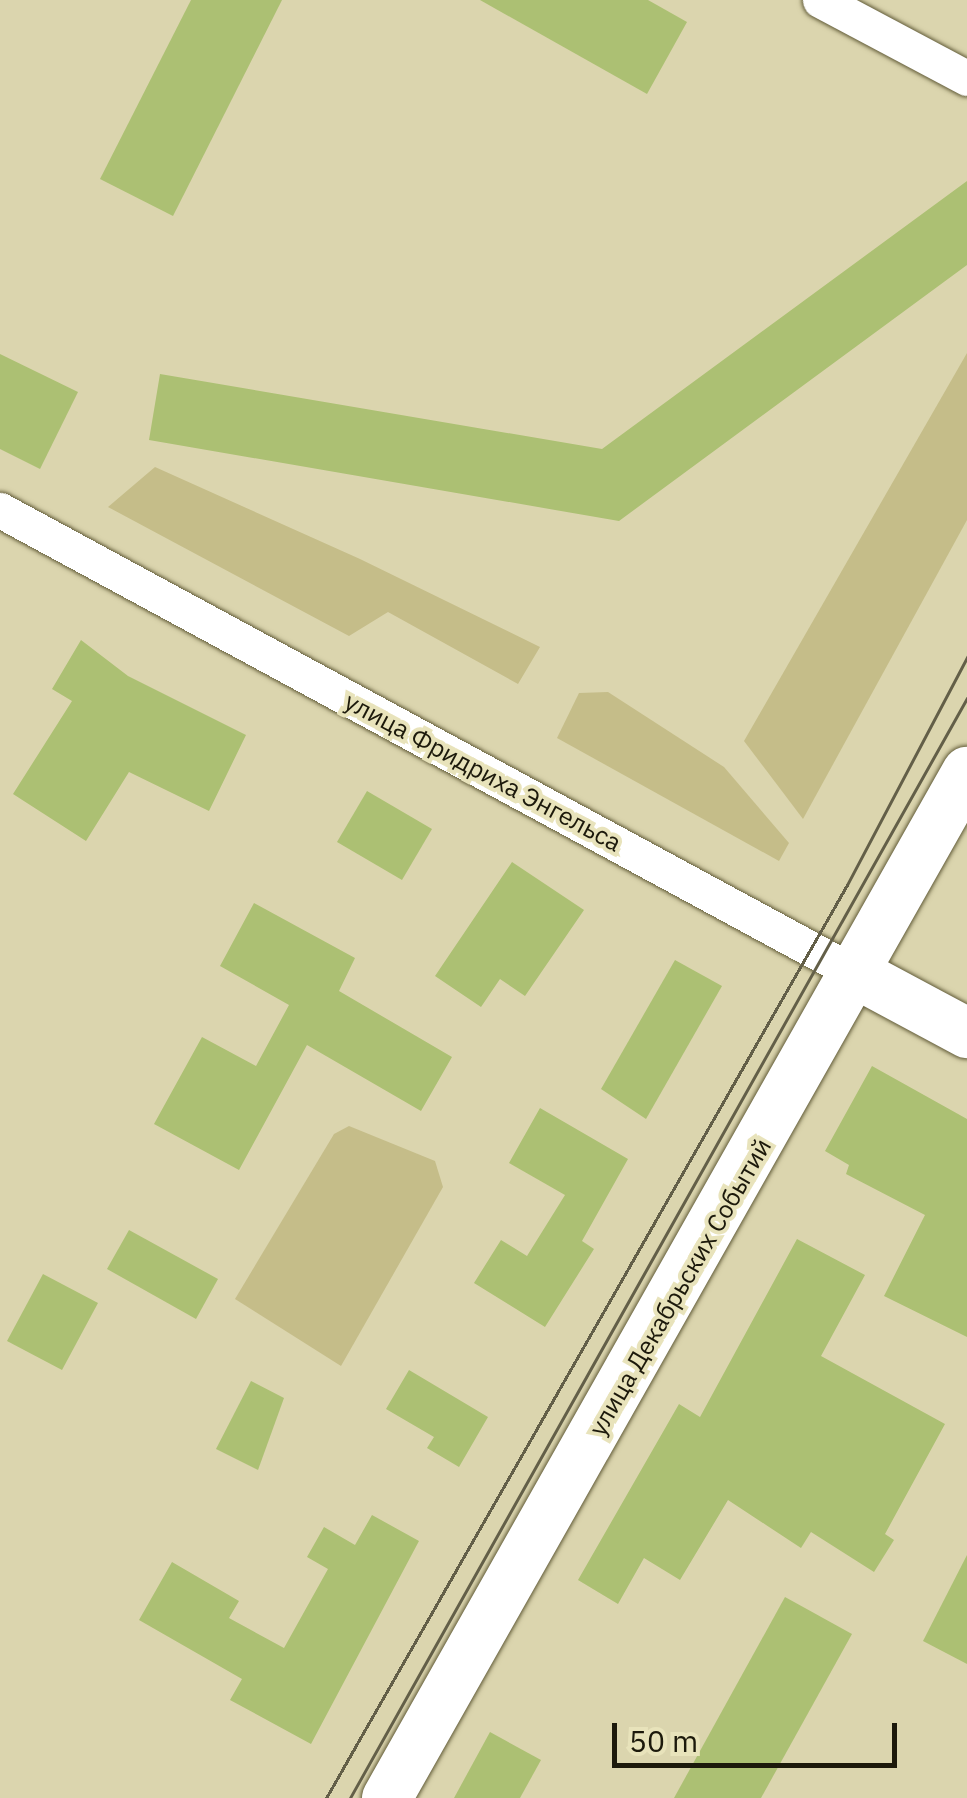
<!DOCTYPE html>
<meta charset="utf-8">
<style>
body{margin:0}
#map{position:relative;width:967px;height:1798px;overflow:hidden;background:#dbd5ae;font-family:"IBM Plex Sans",sans-serif}
div>[style]{position:absolute}
.green>*{inset:0;background:#c5bd89}
.building>*{inset:0;background:#acc073}
.roads{filter:drop-shadow(0 0 2px #615b38) drop-shadow(0 0 2px #615b38)}
.street>*{height:35px;margin:-17.5px;padding:0 17.5px;transform-origin:17.5px;border-radius:17.5px;background:#fff}
.secondary>*{height:50px;margin:-25px;padding:0 25px;transform-origin:25px;border-radius:25px;background:#fff}
.tram>*{height:2.5px;margin:-1.25px;padding:0 1.25px;transform-origin:1.25px;border-radius:1.25px;background:#635f48}
span{translate:-50% -50%;white-space:nowrap;text-align:center;line-height:1.15;-webkit-text-stroke:8px #e8e3bb;paint-order:stroke}
.street-label{font-size:25px;color:#1c190b}
.scale{position:absolute;left:612px;top:1723px;width:285px;height:45px;box-sizing:border-box;border:5px solid #1c190b;border-top:0;padding-left:12px;font-size:30px;line-height:35px;white-space:nowrap;color:#1c190b;-webkit-text-stroke:8px #e8e3bb;paint-order:stroke}
</style>
<div id="map">
<div class="green">
<div style="clip-path:polygon(967px 353px,967px 520px,803px 819px,744px 741px)"></div>
<div style="clip-path:polygon(155px 467px,360px 559px,540px 647px,518px 684px,388px 612px,349px 636px,108px 507px)"></div>
<div style="clip-path:polygon(608px 692px,724px 767px,789px 843px,779px 861px,557px 738px,579px 693px)"></div>
<div style="clip-path:polygon(349px 1126px,435px 1161px,443px 1187px,341px 1366px,235px 1299px,334px 1134px)"></div>
</div>
<div class="building">
<div style="clip-path:polygon(191px 0,282px 0,173px 216px,100px 179px)"></div>
<div style="clip-path:polygon(480px 0,648px 0,687px 22px,647px 94px)"></div>
<div style="clip-path:polygon(967px 181px,967px 265px,619px 521px,149px 440px,160px 374px,602px 449px)"></div>
<div style="clip-path:polygon(0 354px,78px 392px,40px 469px,0 449px)"></div>
<div style="clip-path:polygon(81px 640px,128px 676px,246px 735px,209px 811px,129px 772px,86px 841px,13px 794px,72px 701px,52px 689px)"></div>
<div style="clip-path:polygon(367px 791px,432px 829px,402px 880px,337px 842px)"></div>
<div style="clip-path:polygon(512px 862px,584px 910px,525px 996px,500px 979px,481px 1007px,435px 976px)"></div>
<div style="clip-path:polygon(254px 903px,355px 958px,339px 991px,452px 1057px,421px 1111px,307px 1045px,239px 1170px,154px 1124px,202px 1037px,256px 1066px,289px 1005px,220px 966px)"></div>
<div style="clip-path:polygon(675px 960px,722px 986px,646px 1119px,601px 1089px)"></div>
<div style="clip-path:polygon(872px 1066px,967px 1119px,967px 1337px,884px 1296px,925px 1215px,846px 1174px,849px 1165px,825px 1151px)"></div>
<div style="clip-path:polygon(540px 1108px,628px 1159px,582px 1241px,594px 1249px,545px 1327px,474px 1283px,501px 1240px,527px 1256px,565px 1195px,509px 1163px)"></div>
<div style="clip-path:polygon(129px 1230px,218px 1279px,196px 1319px,107px 1269px)"></div>
<div style="clip-path:polygon(797px 1239px,865px 1275px,821px 1356px,945px 1424px,885px 1534px,894px 1540px,874px 1572px,811px 1532px,801px 1548px,728px 1500px,680px 1580px,644px 1558px,618px 1604px,578px 1580px,679px 1404px,700px 1417px)"></div>
<div style="clip-path:polygon(43px 1274px,98px 1303px,62px 1370px,7px 1341px)"></div>
<div style="clip-path:polygon(409px 1370px,488px 1417px,459px 1467px,427px 1448px,434px 1437px,386px 1409px)"></div>
<div style="clip-path:polygon(251px 1381px,284px 1398px,258px 1470px,216px 1449px)"></div>
<div style="clip-path:polygon(372px 1515px,419px 1541px,311px 1744px,230px 1700px,242px 1679px,139px 1620px,172px 1562px,239px 1601px,229px 1618px,284px 1648px,328px 1569px,307px 1557px,324px 1527px,355px 1545px)"></div>
<div style="clip-path:polygon(967px 1555px,967px 1664px,923px 1641px)"></div>
<div style="clip-path:polygon(785px 1597px,852px 1634px,761px 1798px,674px 1798px)"></div>
<div style="clip-path:polygon(490px 1732px,541px 1760px,520px 1798px,454px 1798px)"></div>
</div>
<div class="roads">
<div class="street">
<div style="left:820px;top:0;width:166px;rotate:28deg"></div>
<div style="left:0;top:510px;width:977px;rotate:28.43deg"></div>
</div>
<div class="secondary">
<div style="left:859px;top:975px;width:123px;rotate:28.2deg"></div>
<div style="left:387px;top:1798px;width:1179px;rotate:-60.52deg"></div>
</div>
</div>
<div class="tram">
<div style="left:326px;top:1798px;width:1051px;rotate:-60.29deg"></div>
<div style="left:847px;top:885px;width:258px;rotate:-62.2deg"></div>
<div style="left:350px;top:1798px;width:1261px;rotate:-60.71deg"></div>
</div>
<div class="street-label">
<span style="left:483px;top:772px;rotate:28deg">улица Фридриха Энгельса</span>
<span style="left:680px;top:1287px;rotate:-60deg">улица Декабрьских Событий</span>
</div>
<div class="scale">50 m</div>
</div>
